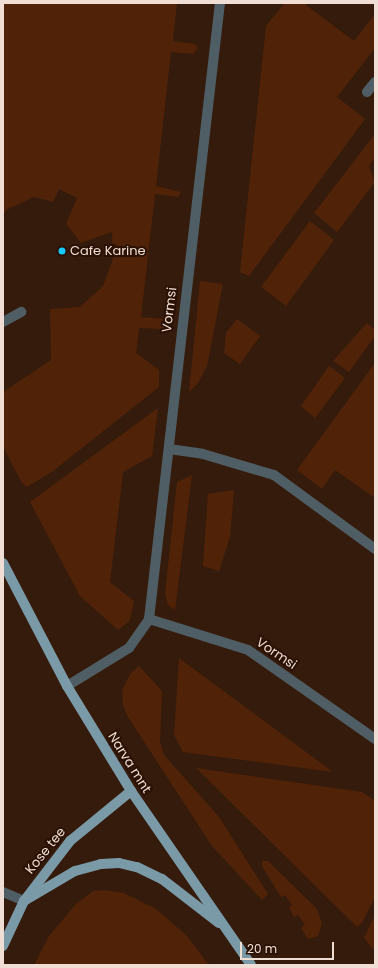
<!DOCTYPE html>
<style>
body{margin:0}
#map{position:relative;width:378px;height:968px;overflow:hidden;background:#351b0c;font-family:Poppins,sans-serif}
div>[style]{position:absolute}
.green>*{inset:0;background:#502308}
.minor>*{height:10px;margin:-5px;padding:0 5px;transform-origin:5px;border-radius:5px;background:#4f5e65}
.major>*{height:10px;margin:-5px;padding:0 5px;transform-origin:5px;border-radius:5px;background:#7a9aa7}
.dots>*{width:11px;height:11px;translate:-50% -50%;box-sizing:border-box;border:2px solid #2a1104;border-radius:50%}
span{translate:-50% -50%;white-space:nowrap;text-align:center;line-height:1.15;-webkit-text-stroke:4px #2a1104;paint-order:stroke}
.poi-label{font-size:13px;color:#f0ded5}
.left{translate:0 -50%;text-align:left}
.street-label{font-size:13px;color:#f0ded5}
.frame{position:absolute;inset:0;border:4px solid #f0ded5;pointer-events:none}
.scale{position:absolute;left:240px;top:942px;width:94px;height:18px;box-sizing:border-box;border:2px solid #f0ded5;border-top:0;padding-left:5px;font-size:12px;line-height:14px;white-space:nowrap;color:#f0ded5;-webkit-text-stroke:3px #2a1104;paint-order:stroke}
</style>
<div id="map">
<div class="green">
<div style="clip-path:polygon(3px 3px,177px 3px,173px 41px,195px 44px,198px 48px,193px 54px,171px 52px,156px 186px,181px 192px,178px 197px,155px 194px,141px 317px,164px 319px,165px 329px,139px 328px,136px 353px,159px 370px,159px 387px,53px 471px,27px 487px,22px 483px,3px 447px,3px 392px,51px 360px,50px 309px,80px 307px,103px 286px,113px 259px,112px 232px,81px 243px,66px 224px,77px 198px,59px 189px,53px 202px,34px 197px,6px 210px,3px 215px)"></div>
<div style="clip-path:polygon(285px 3px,307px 3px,306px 5px,354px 41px,375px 14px,375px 48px,337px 97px,365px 119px,249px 276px,240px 272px,266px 26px)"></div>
<div style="clip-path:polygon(375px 134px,375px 157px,369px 166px,375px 182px,337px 232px,314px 213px)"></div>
<div style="clip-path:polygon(310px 221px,334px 240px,286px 306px,261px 287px)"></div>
<div style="clip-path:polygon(200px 281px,223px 284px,207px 366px,198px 383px,189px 392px)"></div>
<div style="clip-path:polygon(237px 319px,260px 336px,240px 364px,224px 353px,226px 333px)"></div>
<div style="clip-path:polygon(367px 323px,375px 330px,375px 336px,349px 372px,333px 361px)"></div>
<div style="clip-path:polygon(375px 363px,375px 498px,335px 470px,322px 489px,297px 470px)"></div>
<div style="clip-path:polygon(329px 366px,345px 378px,315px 418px,301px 406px)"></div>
<div style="clip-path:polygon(158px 408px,152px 456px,123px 472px,110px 582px,134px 601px,130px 620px,118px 630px,80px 596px,30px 502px)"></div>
<div style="clip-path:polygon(192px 475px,175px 610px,168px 605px,165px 594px,177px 482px)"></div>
<div style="clip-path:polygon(234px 490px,230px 537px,219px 571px,203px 566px,208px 494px)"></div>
<div style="clip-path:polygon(179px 658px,191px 667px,333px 772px,183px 752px,174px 735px)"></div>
<div style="clip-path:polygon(139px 666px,162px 691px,160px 742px,164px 755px,219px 817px,268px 894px,262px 900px,212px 846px,128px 717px,123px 705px,122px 691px,130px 674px)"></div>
<div style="clip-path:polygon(196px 768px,362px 792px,375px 801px,375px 897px,362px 923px,357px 927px)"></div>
<div style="clip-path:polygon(262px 861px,268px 861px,317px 909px,322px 923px,318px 936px,308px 939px,301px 928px,305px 925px,298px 915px,294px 917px,289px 908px,292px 905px,285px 895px,281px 897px,262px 866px)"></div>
<div style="clip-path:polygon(104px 890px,124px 893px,156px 909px,186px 935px,209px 965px,34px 965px,49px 936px,76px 904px,93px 891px)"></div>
<div style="clip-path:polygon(375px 915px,375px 951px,364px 938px)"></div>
</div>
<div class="minor">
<div style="left:367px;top:92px;width:13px;rotate:-51deg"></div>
<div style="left:3px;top:322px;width:21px;rotate:-29deg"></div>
<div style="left:169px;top:449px;width:34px;rotate:8deg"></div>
<div style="left:203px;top:454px;width:74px;rotate:16.5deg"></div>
<div style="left:274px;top:475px;width:125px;rotate:36.2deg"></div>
<div style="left:149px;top:619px;width:104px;rotate:17.4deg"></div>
<div style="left:248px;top:650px;width:155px;rotate:35deg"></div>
<div style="left:67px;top:686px;width:73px;rotate:-31.5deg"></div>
<div style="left:129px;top:648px;width:35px;rotate:-55deg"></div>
<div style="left:149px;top:619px;width:620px;rotate:-83.43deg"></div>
<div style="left:3px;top:892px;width:23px;rotate:23deg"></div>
</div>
<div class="major">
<div style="left:3px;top:563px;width:139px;rotate:62.5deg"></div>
<div style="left:67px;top:686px;width:123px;rotate:58.6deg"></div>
<div style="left:131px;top:791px;width:211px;rotate:55.4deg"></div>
<div style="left:24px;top:901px;width:59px;rotate:-30.5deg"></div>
<div style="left:75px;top:871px;width:27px;rotate:-15deg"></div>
<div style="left:101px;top:864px;width:18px;rotate:-3deg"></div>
<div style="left:119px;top:863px;width:18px;rotate:13deg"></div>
<div style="left:137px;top:867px;width:28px;rotate:26deg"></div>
<div style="left:162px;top:879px;width:72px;rotate:37.7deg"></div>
<div style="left:3px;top:946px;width:50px;rotate:-65deg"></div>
<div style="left:24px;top:901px;width:76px;rotate:-52.5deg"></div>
<div style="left:70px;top:841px;width:79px;rotate:-39.3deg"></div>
</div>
<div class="dots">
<div style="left:62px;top:251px;background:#16cafb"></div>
</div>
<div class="poi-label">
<span class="left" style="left:70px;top:251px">Cafe Karine</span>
</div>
<div class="street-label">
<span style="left:170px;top:310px;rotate:-83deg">Vormsi</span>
<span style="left:276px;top:654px;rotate:34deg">Vormsi</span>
<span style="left:129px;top:763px;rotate:58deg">Narva mnt</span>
<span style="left:46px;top:851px;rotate:-51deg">Kose tee</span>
</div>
<div class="frame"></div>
<div class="scale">20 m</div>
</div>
